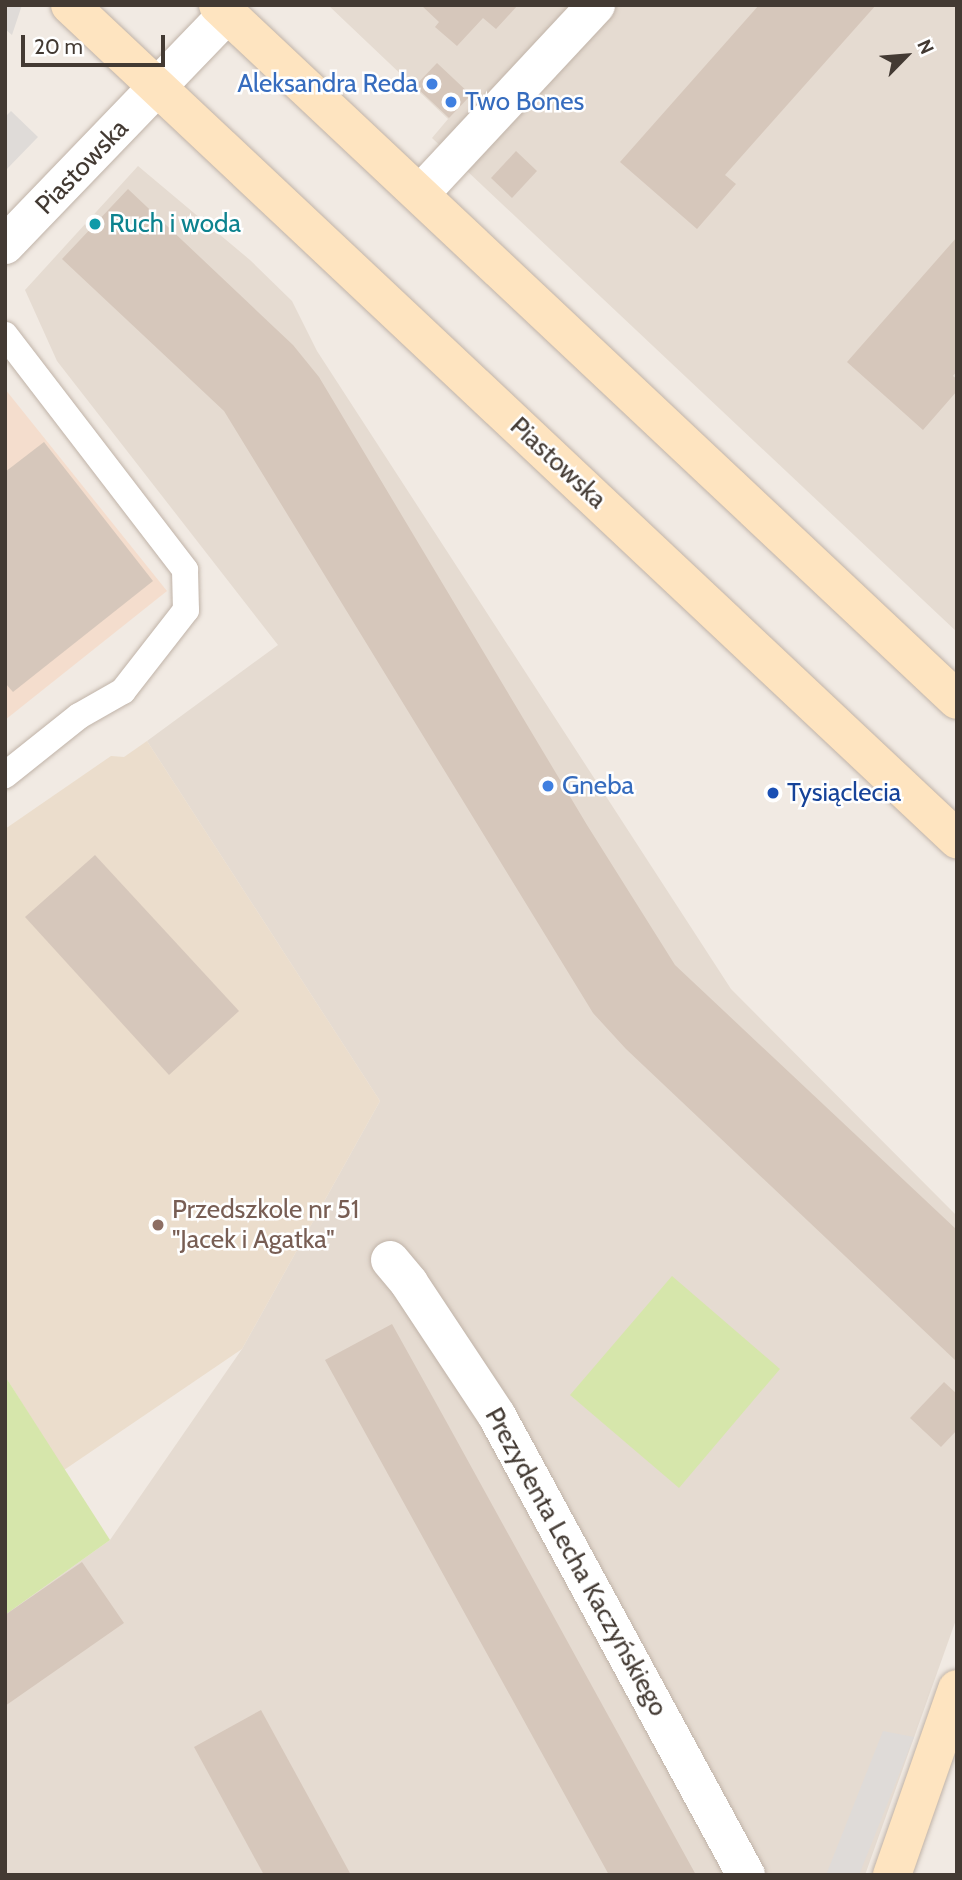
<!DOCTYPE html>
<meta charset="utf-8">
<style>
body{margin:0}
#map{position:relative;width:962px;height:1880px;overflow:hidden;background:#f1eae3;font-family:Cabin,sans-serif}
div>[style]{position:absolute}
.residential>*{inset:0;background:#e5dbd1}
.commercial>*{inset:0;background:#f4ddcd}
.education>*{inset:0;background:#ebddcc}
.green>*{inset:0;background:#d6e6ab}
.parking>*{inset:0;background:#dfdbd8}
.building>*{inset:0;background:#d6c7bb}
.roads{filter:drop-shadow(0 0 2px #c0b3a8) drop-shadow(0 0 2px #c0b3a8)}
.lane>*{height:26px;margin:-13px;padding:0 13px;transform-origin:13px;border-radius:13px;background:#fff}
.street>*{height:38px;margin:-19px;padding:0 19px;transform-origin:19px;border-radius:19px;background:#fff}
.secondary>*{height:38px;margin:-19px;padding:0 19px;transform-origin:19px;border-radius:19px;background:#fee4c0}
.dots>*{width:19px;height:19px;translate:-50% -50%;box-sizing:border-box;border:4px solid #fff;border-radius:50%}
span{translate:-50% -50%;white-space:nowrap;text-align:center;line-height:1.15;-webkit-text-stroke:5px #fff;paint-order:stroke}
.shop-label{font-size:26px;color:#366cbe}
.right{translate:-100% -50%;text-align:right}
.left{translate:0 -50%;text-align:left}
.street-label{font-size:26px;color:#433a33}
.culture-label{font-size:26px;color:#0d838f}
.transit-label{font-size:26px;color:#164399}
.education-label{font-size:26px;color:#785e54}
.frame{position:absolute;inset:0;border:7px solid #433a33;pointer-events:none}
.north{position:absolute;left:871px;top:21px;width:70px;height:70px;-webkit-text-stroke:5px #fff;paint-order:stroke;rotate:65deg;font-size:19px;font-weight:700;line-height:28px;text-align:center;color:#433a33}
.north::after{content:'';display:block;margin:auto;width:24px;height:32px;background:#433a33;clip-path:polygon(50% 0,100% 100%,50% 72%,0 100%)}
.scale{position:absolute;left:21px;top:35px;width:144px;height:32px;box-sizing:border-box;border:4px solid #433a33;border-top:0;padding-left:9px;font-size:21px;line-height:24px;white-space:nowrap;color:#433a33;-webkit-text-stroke:5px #fff;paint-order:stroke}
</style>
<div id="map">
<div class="residential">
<div style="clip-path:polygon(328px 5px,957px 5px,957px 632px,432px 138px,448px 119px)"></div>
<div style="clip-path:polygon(138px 166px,250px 260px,292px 301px,317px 351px,731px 989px,957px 1216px,957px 1617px,865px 1875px,5px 1875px,5px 1615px,110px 1540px,242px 1349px,380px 1101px,147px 741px,278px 645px,57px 361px,25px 290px)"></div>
</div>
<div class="commercial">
<div style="clip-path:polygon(5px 389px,167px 591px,5px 720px)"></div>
</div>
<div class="education">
<div style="clip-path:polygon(147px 741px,380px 1101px,242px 1349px,64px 1470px,5px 1376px,5px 829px,111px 756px,124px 757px)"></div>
</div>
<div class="green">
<div style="clip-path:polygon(672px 1276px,780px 1369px,679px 1488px,570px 1395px)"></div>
<div style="clip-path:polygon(5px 1376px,110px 1540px,5px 1615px)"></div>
</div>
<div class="parking">
<div style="clip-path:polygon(5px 5px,22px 5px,12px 35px,5px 29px)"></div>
<div style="clip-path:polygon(11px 111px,38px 137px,5px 171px,5px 117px)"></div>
<div style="clip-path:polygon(883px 1731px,914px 1737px,859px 1875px,826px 1875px)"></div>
</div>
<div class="building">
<div style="clip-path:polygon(421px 5px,518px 5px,496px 29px,483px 18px,457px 46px,435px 27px,439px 22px)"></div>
<div style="clip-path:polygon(759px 5px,876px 5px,725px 175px,736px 184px,697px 229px,620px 162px)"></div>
<div style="clip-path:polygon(437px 63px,471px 95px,449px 118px,415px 86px)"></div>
<div style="clip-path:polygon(516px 151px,537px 171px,512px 198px,491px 178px)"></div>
<div style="clip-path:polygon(128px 189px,293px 345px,319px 377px,587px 825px,675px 965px,957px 1230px,955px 1360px,626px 1049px,593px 1013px,224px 411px,62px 259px)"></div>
<div style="clip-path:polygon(957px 237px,957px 371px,953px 376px,957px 379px,957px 391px,923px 430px,847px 362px)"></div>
<div style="clip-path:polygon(44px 442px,153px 581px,13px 692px,5px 683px,5px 472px)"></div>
<div style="clip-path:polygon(95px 855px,239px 1011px,169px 1075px,25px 917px)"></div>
<div style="clip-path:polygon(392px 1324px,446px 1421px,696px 1875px,609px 1875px,539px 1748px,325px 1360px)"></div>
<div style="clip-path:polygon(944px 1382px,957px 1394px,957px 1430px,941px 1447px,910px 1418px)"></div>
<div style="clip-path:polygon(82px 1562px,124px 1623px,5px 1706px,5px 1615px)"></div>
<div style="clip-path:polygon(261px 1710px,314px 1807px,351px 1875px,264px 1875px,247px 1844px,194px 1747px)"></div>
</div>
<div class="roads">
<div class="lane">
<div style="left:5px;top:335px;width:296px;rotate:52.5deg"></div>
<div style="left:185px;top:570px;width:40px;rotate:88.6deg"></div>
<div style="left:186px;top:610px;width:103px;rotate:127.9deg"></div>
<div style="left:123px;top:691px;width:51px;rotate:150.4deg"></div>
<div style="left:79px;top:716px;width:95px;rotate:141.4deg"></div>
</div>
<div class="street">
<div style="left:420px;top:194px;width:258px;rotate:-47deg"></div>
<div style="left:5px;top:245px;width:320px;rotate:-46.1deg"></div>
<div style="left:390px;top:1260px;width:30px;rotate:50deg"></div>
<div style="left:409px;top:1283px;width:159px;rotate:56.5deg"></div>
<div style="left:497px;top:1416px;width:522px;rotate:61.52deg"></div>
</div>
<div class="secondary">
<div style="left:70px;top:5px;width:1218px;rotate:43.24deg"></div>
<div style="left:218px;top:5px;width:1014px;rotate:43.24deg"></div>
<div style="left:892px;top:1875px;width:197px;rotate:-70.7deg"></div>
</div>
</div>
<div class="dots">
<div style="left:432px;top:84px;background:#3f7fe0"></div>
<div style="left:451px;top:102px;background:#3f7fe0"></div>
<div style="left:95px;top:224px;background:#0f9aa8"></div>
<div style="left:548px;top:786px;background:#3f7fe0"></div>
<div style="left:773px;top:793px;background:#1a4fb4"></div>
<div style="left:158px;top:1225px;background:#8d6e63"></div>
</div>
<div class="shop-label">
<span class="right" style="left:418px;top:84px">Aleksandra Reda</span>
<span class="left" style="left:465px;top:102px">Two Bones</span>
<span class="left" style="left:562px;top:786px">Gneba</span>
</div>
<div class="street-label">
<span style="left:82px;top:167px;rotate:-46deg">Piastowska</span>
<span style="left:558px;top:463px;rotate:43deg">Piastowska</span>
<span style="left:576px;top:1562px;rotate:61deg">Prezydenta Lecha Kaczyńskiego</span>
</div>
<div class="culture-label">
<span class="left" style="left:109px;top:224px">Ruch i woda</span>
</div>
<div class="transit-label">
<span class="left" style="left:787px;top:793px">Tysiąclecia</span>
</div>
<div class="education-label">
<span class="left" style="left:172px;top:1225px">Przedszkole nr 51<br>"Jacek i Agatka"</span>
</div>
<div class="frame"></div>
<div class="north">N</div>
<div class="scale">20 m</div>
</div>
